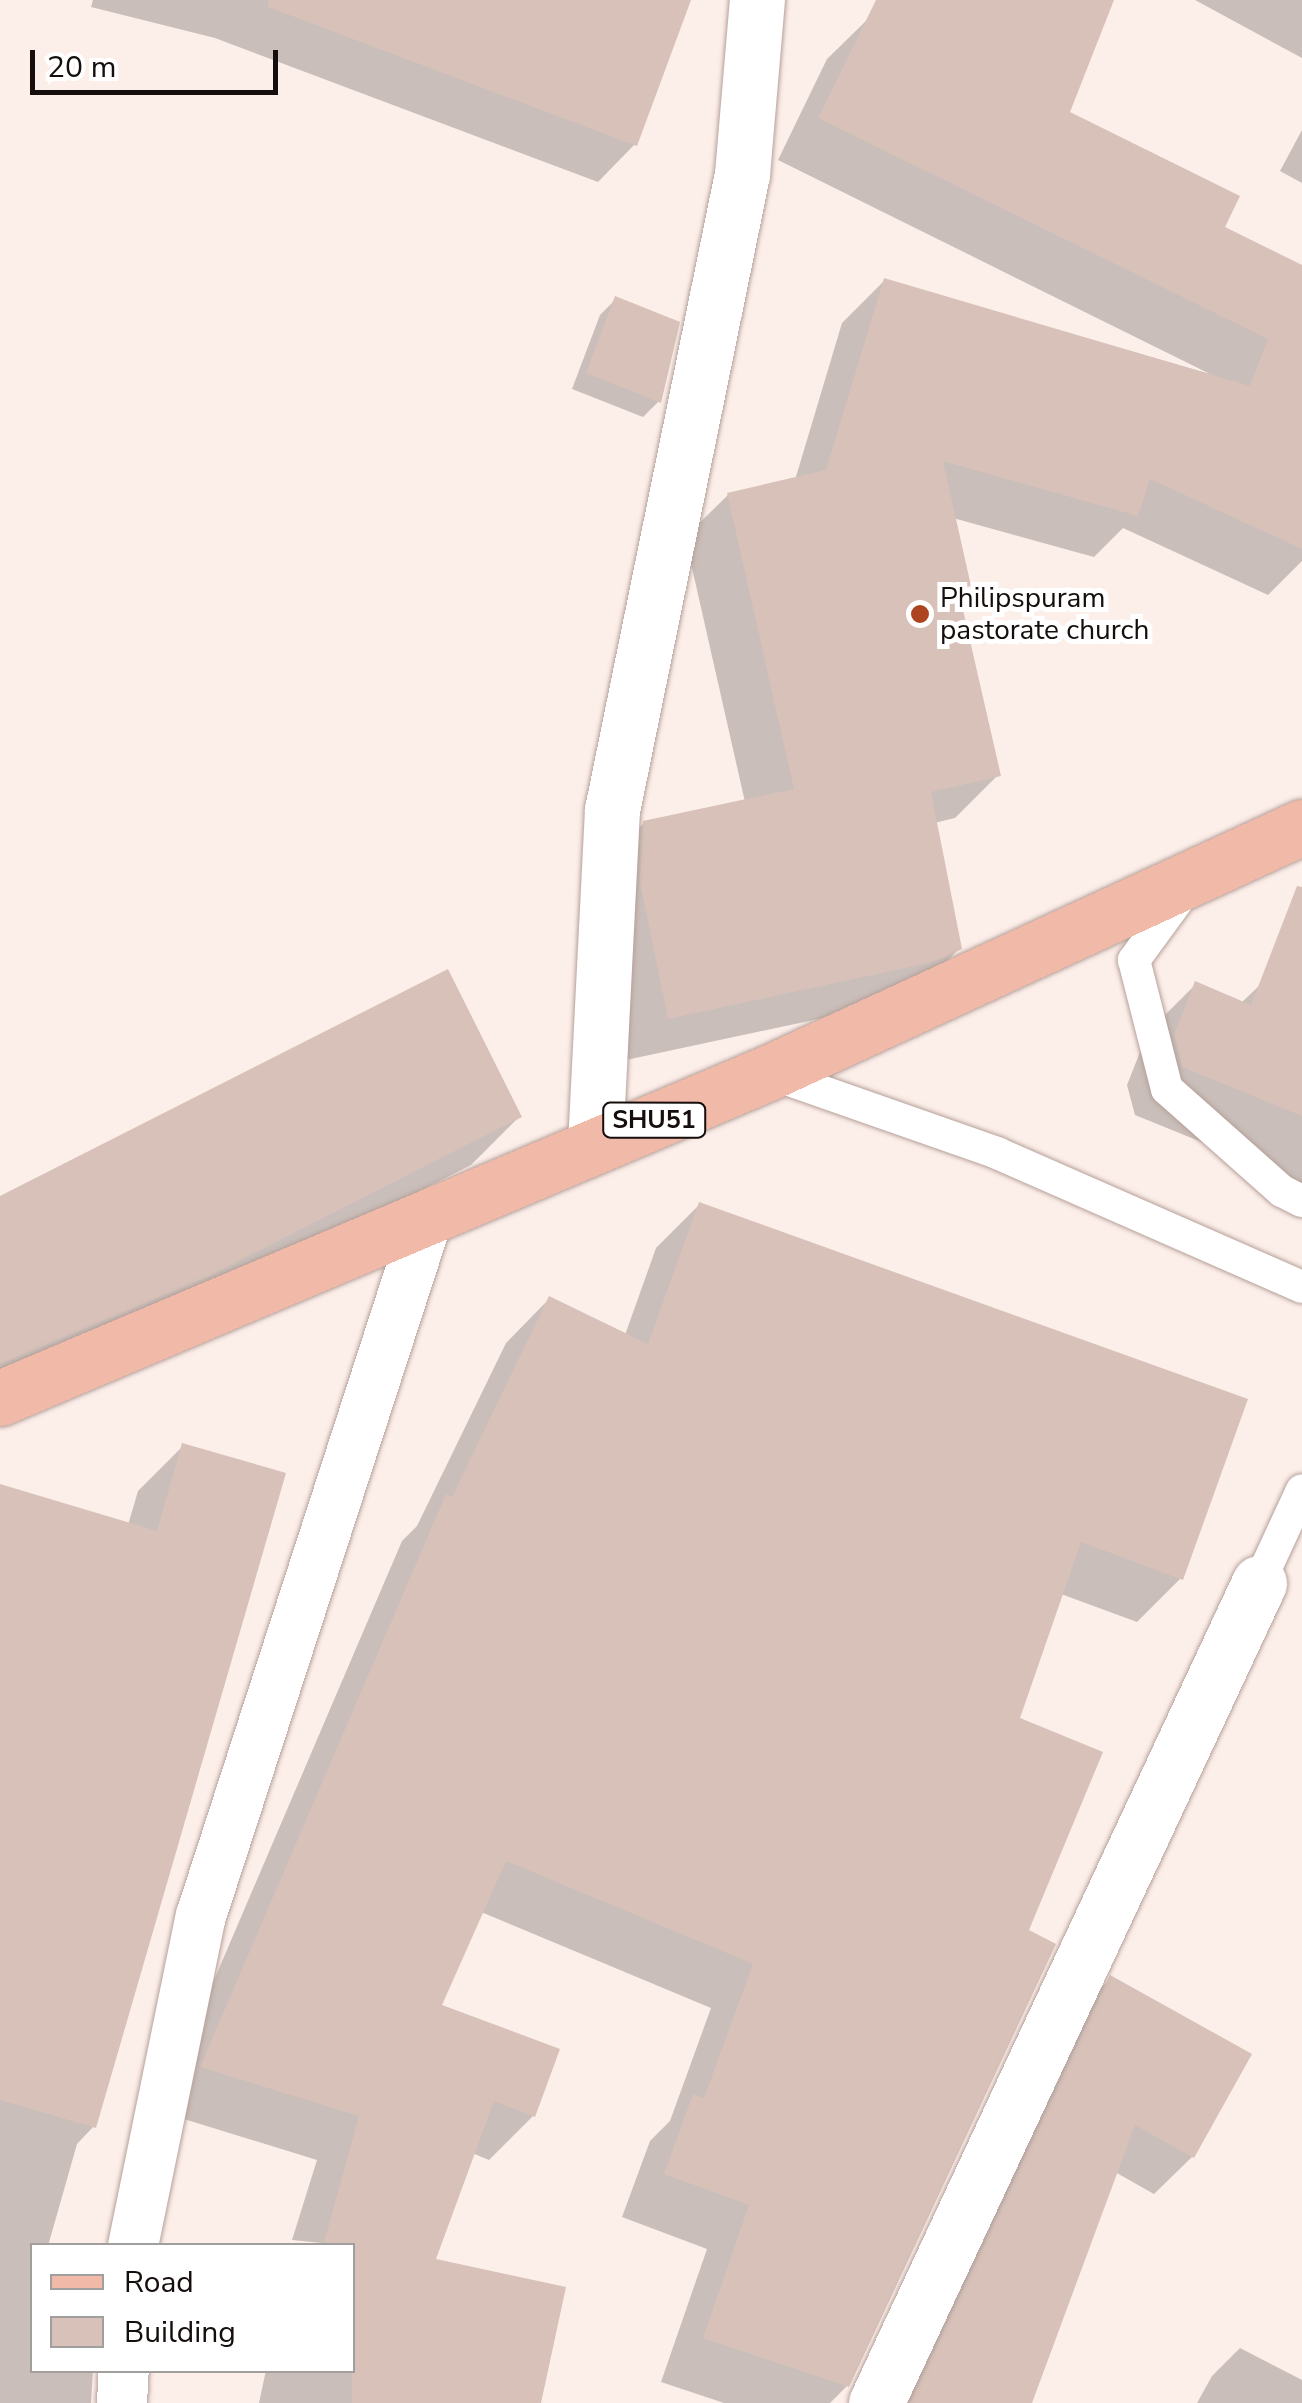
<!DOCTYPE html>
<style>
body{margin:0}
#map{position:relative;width:1302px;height:2403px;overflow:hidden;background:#fceee9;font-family:"Nunito Sans",sans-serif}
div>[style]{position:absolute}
.shadow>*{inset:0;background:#0003}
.building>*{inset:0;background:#d7c1b9}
.roads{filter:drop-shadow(0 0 2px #b6a099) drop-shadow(0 0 2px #b6a099)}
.service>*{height:32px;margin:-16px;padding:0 16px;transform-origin:16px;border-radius:16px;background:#fff}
.pedestrian>*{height:50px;margin:-25px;padding:0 25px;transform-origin:25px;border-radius:25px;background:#fff}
.minor>*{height:55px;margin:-27.5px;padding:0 27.5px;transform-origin:27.5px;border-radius:27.5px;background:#fff}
.primary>*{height:55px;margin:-27.5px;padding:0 27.5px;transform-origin:27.5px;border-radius:27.5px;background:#f1b9a7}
.dots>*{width:28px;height:28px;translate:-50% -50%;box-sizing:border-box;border:5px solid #fff;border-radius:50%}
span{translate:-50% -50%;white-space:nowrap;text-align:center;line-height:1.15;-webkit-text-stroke:10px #fff;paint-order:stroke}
.shield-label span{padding:2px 8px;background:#fff;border:2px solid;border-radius:8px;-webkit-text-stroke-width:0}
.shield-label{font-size:25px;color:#150e0c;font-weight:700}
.poi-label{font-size:28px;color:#150e0c}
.left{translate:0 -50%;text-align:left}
.legend{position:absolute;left:30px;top:2243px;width:325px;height:130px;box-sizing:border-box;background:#fff;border:2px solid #a19f9e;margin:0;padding:12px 18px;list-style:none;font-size:30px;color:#150e0c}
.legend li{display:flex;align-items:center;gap:20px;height:50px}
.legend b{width:50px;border:2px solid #a19f9e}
.scale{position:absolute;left:30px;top:50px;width:248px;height:45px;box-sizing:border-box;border:5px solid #150e0c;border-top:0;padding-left:12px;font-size:30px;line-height:35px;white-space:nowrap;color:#150e0c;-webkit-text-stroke:8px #fff;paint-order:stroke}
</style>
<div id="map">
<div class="shadow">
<div style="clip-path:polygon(93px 0,689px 0,635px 144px,598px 182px,215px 38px,91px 7px)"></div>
<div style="clip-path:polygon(903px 0,1111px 0,1067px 114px,1222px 228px,1302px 267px,1302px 561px,1268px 595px,1123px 528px,1094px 557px,953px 518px,968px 585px,958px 596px,998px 775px,955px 818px,934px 823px,960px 948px,917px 991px,889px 1004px,626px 1060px,601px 866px,644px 823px,745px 802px,685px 537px,728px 495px,795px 480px,842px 323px,885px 280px,1210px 374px,778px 160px,827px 59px,870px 17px)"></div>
<div style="clip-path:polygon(1195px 0,1302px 0,1302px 58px)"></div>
<div style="clip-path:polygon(1302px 130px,1302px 183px,1280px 171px)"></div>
<div style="clip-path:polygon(616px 299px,659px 401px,643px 417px,572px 389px,600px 315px)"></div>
<div style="clip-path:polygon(1196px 984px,1241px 1003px,1261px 984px,1302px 1001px,1302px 1183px,1135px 1115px,1127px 1085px,1148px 1032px)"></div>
<div style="clip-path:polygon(519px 1117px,471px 1165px,156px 1324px,0 1390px,0 1199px)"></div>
<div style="clip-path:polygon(699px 1205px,1181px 1578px,1137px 1622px,1061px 1594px,1017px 1719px,1026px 1931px,847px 2386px,830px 2403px,724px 2403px,661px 2382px,707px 2249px,622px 2217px,650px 2141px,670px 2121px,711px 2008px,481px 1912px,438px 2007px,533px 2116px,489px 2160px,472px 2153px,352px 2246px,292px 2240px,317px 2160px,158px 2111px,402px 1541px,417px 1526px,506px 1343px,549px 1299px,625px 1335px,656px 1248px)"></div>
<div style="clip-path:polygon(183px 1446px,94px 2126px,77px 2144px,48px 2246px,32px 2246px,32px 2370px,93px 2370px,91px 2403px,0 2403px,0 1492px,128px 1525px,138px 1491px)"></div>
<div style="clip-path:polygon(1111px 1978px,1192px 2157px,1154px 2194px,1115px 2172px,1029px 2403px,892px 2403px,1073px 2016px)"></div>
<div style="clip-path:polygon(1240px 2348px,1302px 2380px,1302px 2403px,1197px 2403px,1212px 2376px)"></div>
<div style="clip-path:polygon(266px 2370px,352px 2370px,538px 2403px,259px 2403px)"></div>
</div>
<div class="building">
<div style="clip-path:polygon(269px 0,691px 0,637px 146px,268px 7px)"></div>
<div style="clip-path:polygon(876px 0,1114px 0,1070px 112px,1240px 196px,1225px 227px,1302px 265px,1302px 549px,1150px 479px,1138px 516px,943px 461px,971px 586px,958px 588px,1001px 776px,931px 792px,962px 949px,933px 962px,668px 1019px,640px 882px,643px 821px,794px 789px,727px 493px,826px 470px,884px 278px,1250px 386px,1268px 339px,818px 118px)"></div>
<div style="clip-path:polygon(615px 296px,680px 322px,661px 403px,586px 373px)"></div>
<div style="clip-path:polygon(1297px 886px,1302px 887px,1302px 1116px,1182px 1067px,1174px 1035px,1195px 981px,1251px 1005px)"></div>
<div style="clip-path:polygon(448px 969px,522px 1117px,207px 1277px,0 1364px,0 1196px)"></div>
<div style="clip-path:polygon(699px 1202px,1248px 1399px,1183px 1580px,1081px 1542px,1020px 1718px,1103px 1752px,1029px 1930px,1056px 1944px,849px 2387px,703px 2338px,749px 2205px,664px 2174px,693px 2094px,704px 2098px,753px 1964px,506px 1861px,442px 2005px,560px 2049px,535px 2117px,494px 2101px,436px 2259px,566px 2287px,541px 2403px,352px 2403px,352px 2246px,323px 2246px,359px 2116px,200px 2067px,446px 1494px,452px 1497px,549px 1296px,648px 1344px)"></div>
<div style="clip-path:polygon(182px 1443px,286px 1473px,96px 2128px,0 2100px,0 1484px,157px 1531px)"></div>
<div style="clip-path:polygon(1110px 1975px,1252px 2054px,1194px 2158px,1135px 2125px,1032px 2403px,910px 2403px)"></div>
</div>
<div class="roads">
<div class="service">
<div style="left:1188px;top:886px;width:92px;rotate:126.1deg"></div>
<div style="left:1134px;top:960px;width:133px;rotate:75.7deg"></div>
<div style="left:1167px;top:1089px;width:154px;rotate:41.6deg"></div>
<div style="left:1282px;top:1191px;width:22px;rotate:27deg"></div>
<div style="left:769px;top:1073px;width:242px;rotate:19.3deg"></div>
<div style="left:997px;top:1153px;width:333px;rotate:23.7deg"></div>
<div style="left:1259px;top:1583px;width:102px;rotate:-65.2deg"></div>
</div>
<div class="pedestrian">
<div style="left:133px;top:2246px;width:337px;rotate:-78.4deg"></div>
<div style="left:201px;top:1916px;width:735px;rotate:-72.01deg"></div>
<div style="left:122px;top:2403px;width:33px;rotate:-87deg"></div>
</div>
<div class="minor">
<div style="left:595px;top:1145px;width:335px;rotate:-87.1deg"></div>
<div style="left:612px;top:810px;width:649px;rotate:-78.45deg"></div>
<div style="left:742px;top:174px;width:175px;rotate:-85.1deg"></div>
<div style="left:876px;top:2403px;width:905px;rotate:-64.96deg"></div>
</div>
<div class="primary">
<div style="left:0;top:1398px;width:834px;rotate:-22.94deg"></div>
<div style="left:768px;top:1073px;width:588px;rotate:-24.73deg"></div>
</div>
</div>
<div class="dots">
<div style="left:920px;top:614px;background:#ac4421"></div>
</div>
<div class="shield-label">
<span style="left:654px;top:1120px">SHU51</span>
</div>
<div class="poi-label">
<span class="left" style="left:940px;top:614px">Philipspuram<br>pastorate church</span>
</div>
<ul class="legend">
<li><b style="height:12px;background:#f1b9a7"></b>Road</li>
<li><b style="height:28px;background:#d7c1b9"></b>Building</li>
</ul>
<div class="scale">20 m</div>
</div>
